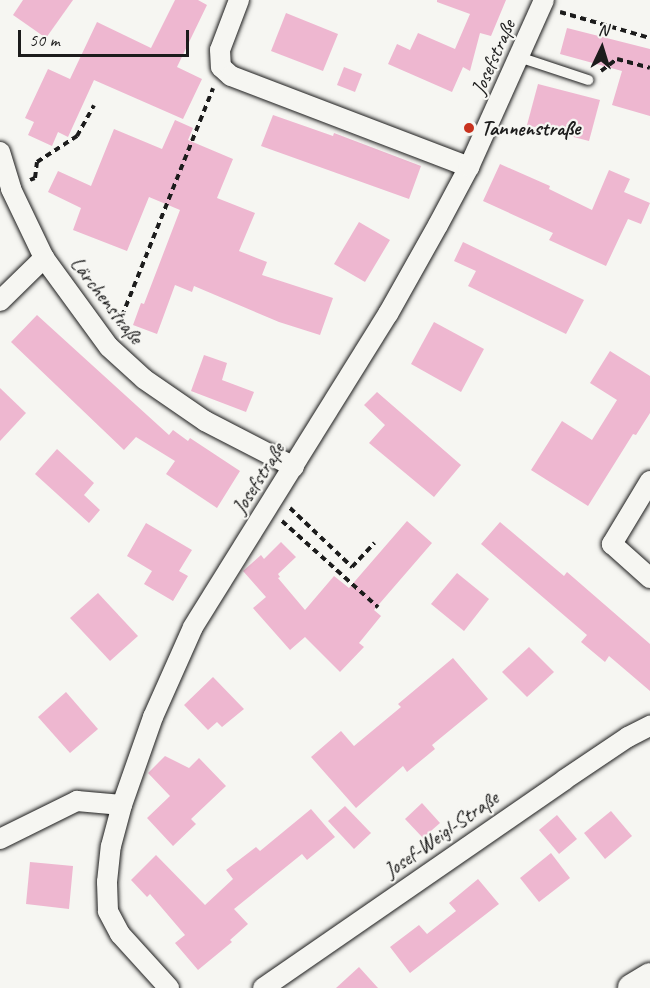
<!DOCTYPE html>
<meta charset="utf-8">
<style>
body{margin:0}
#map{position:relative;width:650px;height:988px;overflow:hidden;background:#f6f6f2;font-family:Caveat,sans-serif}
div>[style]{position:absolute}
.building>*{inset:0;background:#eeb7d0}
.path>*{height:4px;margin-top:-2px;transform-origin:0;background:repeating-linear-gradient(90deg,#1c1c1c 0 6px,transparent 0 10.5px)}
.roads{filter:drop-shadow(0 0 2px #1c1c1c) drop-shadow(0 0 2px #1c1c1c)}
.lane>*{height:10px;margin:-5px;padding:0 5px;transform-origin:5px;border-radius:5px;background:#f6f6f2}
.street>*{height:20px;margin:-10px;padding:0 10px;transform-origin:10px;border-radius:10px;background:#f6f6f2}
.secondary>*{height:28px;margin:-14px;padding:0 14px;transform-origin:14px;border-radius:14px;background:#f6f6f2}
.dots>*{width:16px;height:16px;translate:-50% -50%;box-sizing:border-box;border:3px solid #f6f6f2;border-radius:50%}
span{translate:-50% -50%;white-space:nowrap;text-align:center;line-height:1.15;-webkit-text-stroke:4.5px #f6f6f2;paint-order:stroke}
.street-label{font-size:21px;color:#1c1c1c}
.poi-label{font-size:21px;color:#1c1c1c;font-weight:700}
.left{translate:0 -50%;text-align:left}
.north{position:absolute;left:572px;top:18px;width:60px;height:60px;-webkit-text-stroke:4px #f6f6f2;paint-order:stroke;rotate:4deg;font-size:16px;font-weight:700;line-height:24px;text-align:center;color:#1c1c1c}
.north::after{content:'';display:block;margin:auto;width:21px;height:27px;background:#1c1c1c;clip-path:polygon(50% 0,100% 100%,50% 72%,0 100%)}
.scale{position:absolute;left:18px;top:30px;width:171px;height:27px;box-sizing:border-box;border:3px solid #1c1c1c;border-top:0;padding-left:8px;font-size:18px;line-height:21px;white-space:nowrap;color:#1c1c1c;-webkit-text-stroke:4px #f6f6f2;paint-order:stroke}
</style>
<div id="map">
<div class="building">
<div style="clip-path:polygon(23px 0,73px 0,46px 38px,13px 15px)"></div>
<div style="clip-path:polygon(175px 0,198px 0,207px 5px,177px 67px,202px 79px,183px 119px,94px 80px,68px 137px,58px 132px,52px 146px,28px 135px,34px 122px,25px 118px,48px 69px,70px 79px,97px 22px,151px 48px)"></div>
<div style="clip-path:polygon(437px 0,506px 0,491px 36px,480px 33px,470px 71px,463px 67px,452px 92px,388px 64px,397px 44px,410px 50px,418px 33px,455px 49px,470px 14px,437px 2px)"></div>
<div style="clip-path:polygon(286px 13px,338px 34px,323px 71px,271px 51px)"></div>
<div style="clip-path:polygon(567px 28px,650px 49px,650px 116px,612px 105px,622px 71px,560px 54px)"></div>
<div style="clip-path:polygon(344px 67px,362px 74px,355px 92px,337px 85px)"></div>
<div style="clip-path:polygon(538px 84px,600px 100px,589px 141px,527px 125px)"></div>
<div style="clip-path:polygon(273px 115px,333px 136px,334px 133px,421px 166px,409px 199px,261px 146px)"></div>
<div style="clip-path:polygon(175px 120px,193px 128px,188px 140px,233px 159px,217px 198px,255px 213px,239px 251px,267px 262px,262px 275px,333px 298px,320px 335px,279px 322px,194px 286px,192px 292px,175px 285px,157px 334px,133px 325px,141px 303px,144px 304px,180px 210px,149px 197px,127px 251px,73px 230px,81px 208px,48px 192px,58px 171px,91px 186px,114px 129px,162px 149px)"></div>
<div style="clip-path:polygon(500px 164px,550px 186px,549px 189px,592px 210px,609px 170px,630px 179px,624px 192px,650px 203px,641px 224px,628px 219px,606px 266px,549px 240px,553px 233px,483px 201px)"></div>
<div style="clip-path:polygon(359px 222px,390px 240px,365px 282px,334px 264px)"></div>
<div style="clip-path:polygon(463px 242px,584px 300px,566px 334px,468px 286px,476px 271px,454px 261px)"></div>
<div style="clip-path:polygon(37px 315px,169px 435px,173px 430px,188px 441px,190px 438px,240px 471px,217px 508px,166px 474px,175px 461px,136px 437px,124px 450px,11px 342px)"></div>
<div style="clip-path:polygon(434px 322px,484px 349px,461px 392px,411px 364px)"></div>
<div style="clip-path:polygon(610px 351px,650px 376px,650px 413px,636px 435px,633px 434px,588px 506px,531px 470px,562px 421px,592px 440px,617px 400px,590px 383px)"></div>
<div style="clip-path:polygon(204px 355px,227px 363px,222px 380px,254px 392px,246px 412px,191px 391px)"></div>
<div style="clip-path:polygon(0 388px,26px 413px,0 441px)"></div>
<div style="clip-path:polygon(377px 392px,461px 465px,434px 497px,369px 443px,385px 425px,364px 405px)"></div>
<div style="clip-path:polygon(57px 449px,94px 483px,84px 495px,100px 510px,89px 523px,35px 474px)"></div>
<div style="clip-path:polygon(407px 521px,432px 543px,374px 610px,381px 616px,359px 643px,364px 647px,340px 672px,305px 637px,290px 650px,253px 608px,266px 597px,243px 571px,261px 555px,264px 559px,281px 542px,296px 557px,278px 574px,280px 577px,278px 578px,305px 610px,334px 576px,349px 588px)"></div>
<div style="clip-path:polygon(500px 522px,564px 576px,567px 572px,650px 644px,650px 691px,609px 656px,605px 662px,581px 642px,587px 635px,481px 544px)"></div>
<div style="clip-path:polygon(146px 523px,192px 550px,179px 571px,188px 576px,173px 601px,144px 584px,152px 571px,127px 556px)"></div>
<div style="clip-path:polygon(457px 573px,489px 599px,464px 631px,431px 604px)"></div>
<div style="clip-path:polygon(98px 593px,138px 636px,110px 661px,70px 618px)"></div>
<div style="clip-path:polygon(529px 647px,554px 672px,527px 697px,502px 672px)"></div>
<div style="clip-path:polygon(453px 658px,488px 699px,432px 745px,435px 749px,407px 772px,403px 766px,356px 808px,311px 757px,341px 731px,354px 746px,401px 707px,398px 704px)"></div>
<div style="clip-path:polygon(213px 677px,244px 709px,222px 727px,217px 722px,208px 730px,184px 705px)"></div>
<div style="clip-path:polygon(66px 692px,98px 729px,70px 753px,38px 717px)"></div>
<div style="clip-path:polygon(165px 756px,189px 768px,199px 758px,226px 786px,191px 819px,196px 824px,173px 846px,147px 818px,170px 796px,148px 773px)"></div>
<div style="clip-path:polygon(422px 803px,440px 823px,423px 838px,405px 819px)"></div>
<div style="clip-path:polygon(345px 806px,371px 833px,354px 849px,328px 821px)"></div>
<div style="clip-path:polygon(311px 809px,335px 837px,307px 860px,302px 854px,234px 909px,248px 924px,230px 940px,232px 942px,198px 970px,175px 943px,185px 935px,150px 894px,147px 897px,131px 880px,156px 855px,205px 905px,233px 879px,226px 870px,256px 847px,260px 851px)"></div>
<div style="clip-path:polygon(611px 811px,632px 836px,605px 859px,584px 833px)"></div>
<div style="clip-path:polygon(557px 815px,577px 839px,559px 854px,539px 830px)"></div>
<div style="clip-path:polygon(551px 853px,570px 878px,539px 902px,520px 878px)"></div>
<div style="clip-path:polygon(30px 862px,73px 866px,69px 909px,26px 904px)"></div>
<div style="clip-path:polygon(478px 879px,499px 904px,410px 973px,390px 947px,419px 925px,427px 934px,456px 911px,449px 903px)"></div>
<div style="clip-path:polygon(359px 967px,378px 988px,336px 988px)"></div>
</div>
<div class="path">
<div style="left:560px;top:12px;width:94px;rotate:16.1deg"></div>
<div style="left:601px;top:71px;width:20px;rotate:-37deg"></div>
<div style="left:617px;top:59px;width:34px;rotate:15deg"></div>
<div style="left:30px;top:180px;width:5px;rotate:-22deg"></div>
<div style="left:35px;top:178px;width:16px;rotate:-83deg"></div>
<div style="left:37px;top:162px;width:48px;rotate:-33deg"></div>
<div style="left:77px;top:136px;width:35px;rotate:-61deg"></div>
<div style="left:118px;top:326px;width:256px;rotate:-68.2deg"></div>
<div style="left:290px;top:508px;width:86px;rotate:43.6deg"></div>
<div style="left:352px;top:567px;width:33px;rotate:-47deg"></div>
<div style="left:282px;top:521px;width:129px;rotate:41.9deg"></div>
</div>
<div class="roads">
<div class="lane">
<div style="left:519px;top:57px;width:73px;rotate:18.4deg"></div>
</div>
<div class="street">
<div style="left:239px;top:0;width:53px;rotate:110.8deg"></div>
<div style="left:220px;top:50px;width:17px;rotate:87deg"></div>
<div style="left:221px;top:67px;width:13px;rotate:42deg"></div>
<div style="left:231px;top:76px;width:255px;rotate:20.9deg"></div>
<div style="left:0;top:152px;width:39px;rotate:73deg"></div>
<div style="left:11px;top:189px;width:76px;rotate:64.4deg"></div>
<div style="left:44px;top:258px;width:110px;rotate:53.9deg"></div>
<div style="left:109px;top:347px;width:47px;rotate:42.4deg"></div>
<div style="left:144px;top:379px;width:74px;rotate:34.5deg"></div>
<div style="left:205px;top:421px;width:100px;rotate:27.3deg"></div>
<div style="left:0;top:301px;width:62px;rotate:-44.3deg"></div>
<div style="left:650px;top:481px;width:74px;rotate:121.1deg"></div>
<div style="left:612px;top:544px;width:51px;rotate:41.8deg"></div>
<div style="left:0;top:839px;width:86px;rotate:-26.3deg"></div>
<div style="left:77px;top:801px;width:45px;rotate:5.1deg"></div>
<div style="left:169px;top:988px;width:73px;rotate:-132.2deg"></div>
<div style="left:120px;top:934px;width:26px;rotate:-118deg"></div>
<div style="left:108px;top:911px;width:29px;rotate:-92deg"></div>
<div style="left:107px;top:882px;width:36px;rotate:-84deg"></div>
<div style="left:111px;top:846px;width:42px;rotate:-75deg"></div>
<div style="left:122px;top:805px;width:93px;rotate:-70.6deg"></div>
<div style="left:153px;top:717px;width:98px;rotate:-66deg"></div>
<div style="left:193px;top:627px;width:369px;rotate:-58.1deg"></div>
<div style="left:388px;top:314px;width:102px;rotate:-60.7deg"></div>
<div style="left:438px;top:225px;width:66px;rotate:-61.9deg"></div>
<div style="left:469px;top:167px;width:183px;rotate:-65.8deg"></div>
<div style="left:263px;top:988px;width:366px;rotate:-34.6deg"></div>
<div style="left:564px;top:780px;width:77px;rotate:-33.9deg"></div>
<div style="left:628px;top:737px;width:25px;rotate:-27deg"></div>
</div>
<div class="secondary">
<div style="left:632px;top:988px;width:21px;rotate:-31deg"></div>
</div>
</div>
<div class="dots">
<div style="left:469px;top:128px;background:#c8321e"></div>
</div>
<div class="street-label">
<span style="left:493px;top:57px;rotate:-66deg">Josefstraße</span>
<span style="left:107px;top:300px;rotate:52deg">Lärchenstraße</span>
<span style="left:258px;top:478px;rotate:-58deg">Josefstraße</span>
<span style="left:441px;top:834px;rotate:-35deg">Josef-Weigl-Straße</span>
</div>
<div class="poi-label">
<span class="left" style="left:481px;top:128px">Tannenstraße</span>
</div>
<div class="north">N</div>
<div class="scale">50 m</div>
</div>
